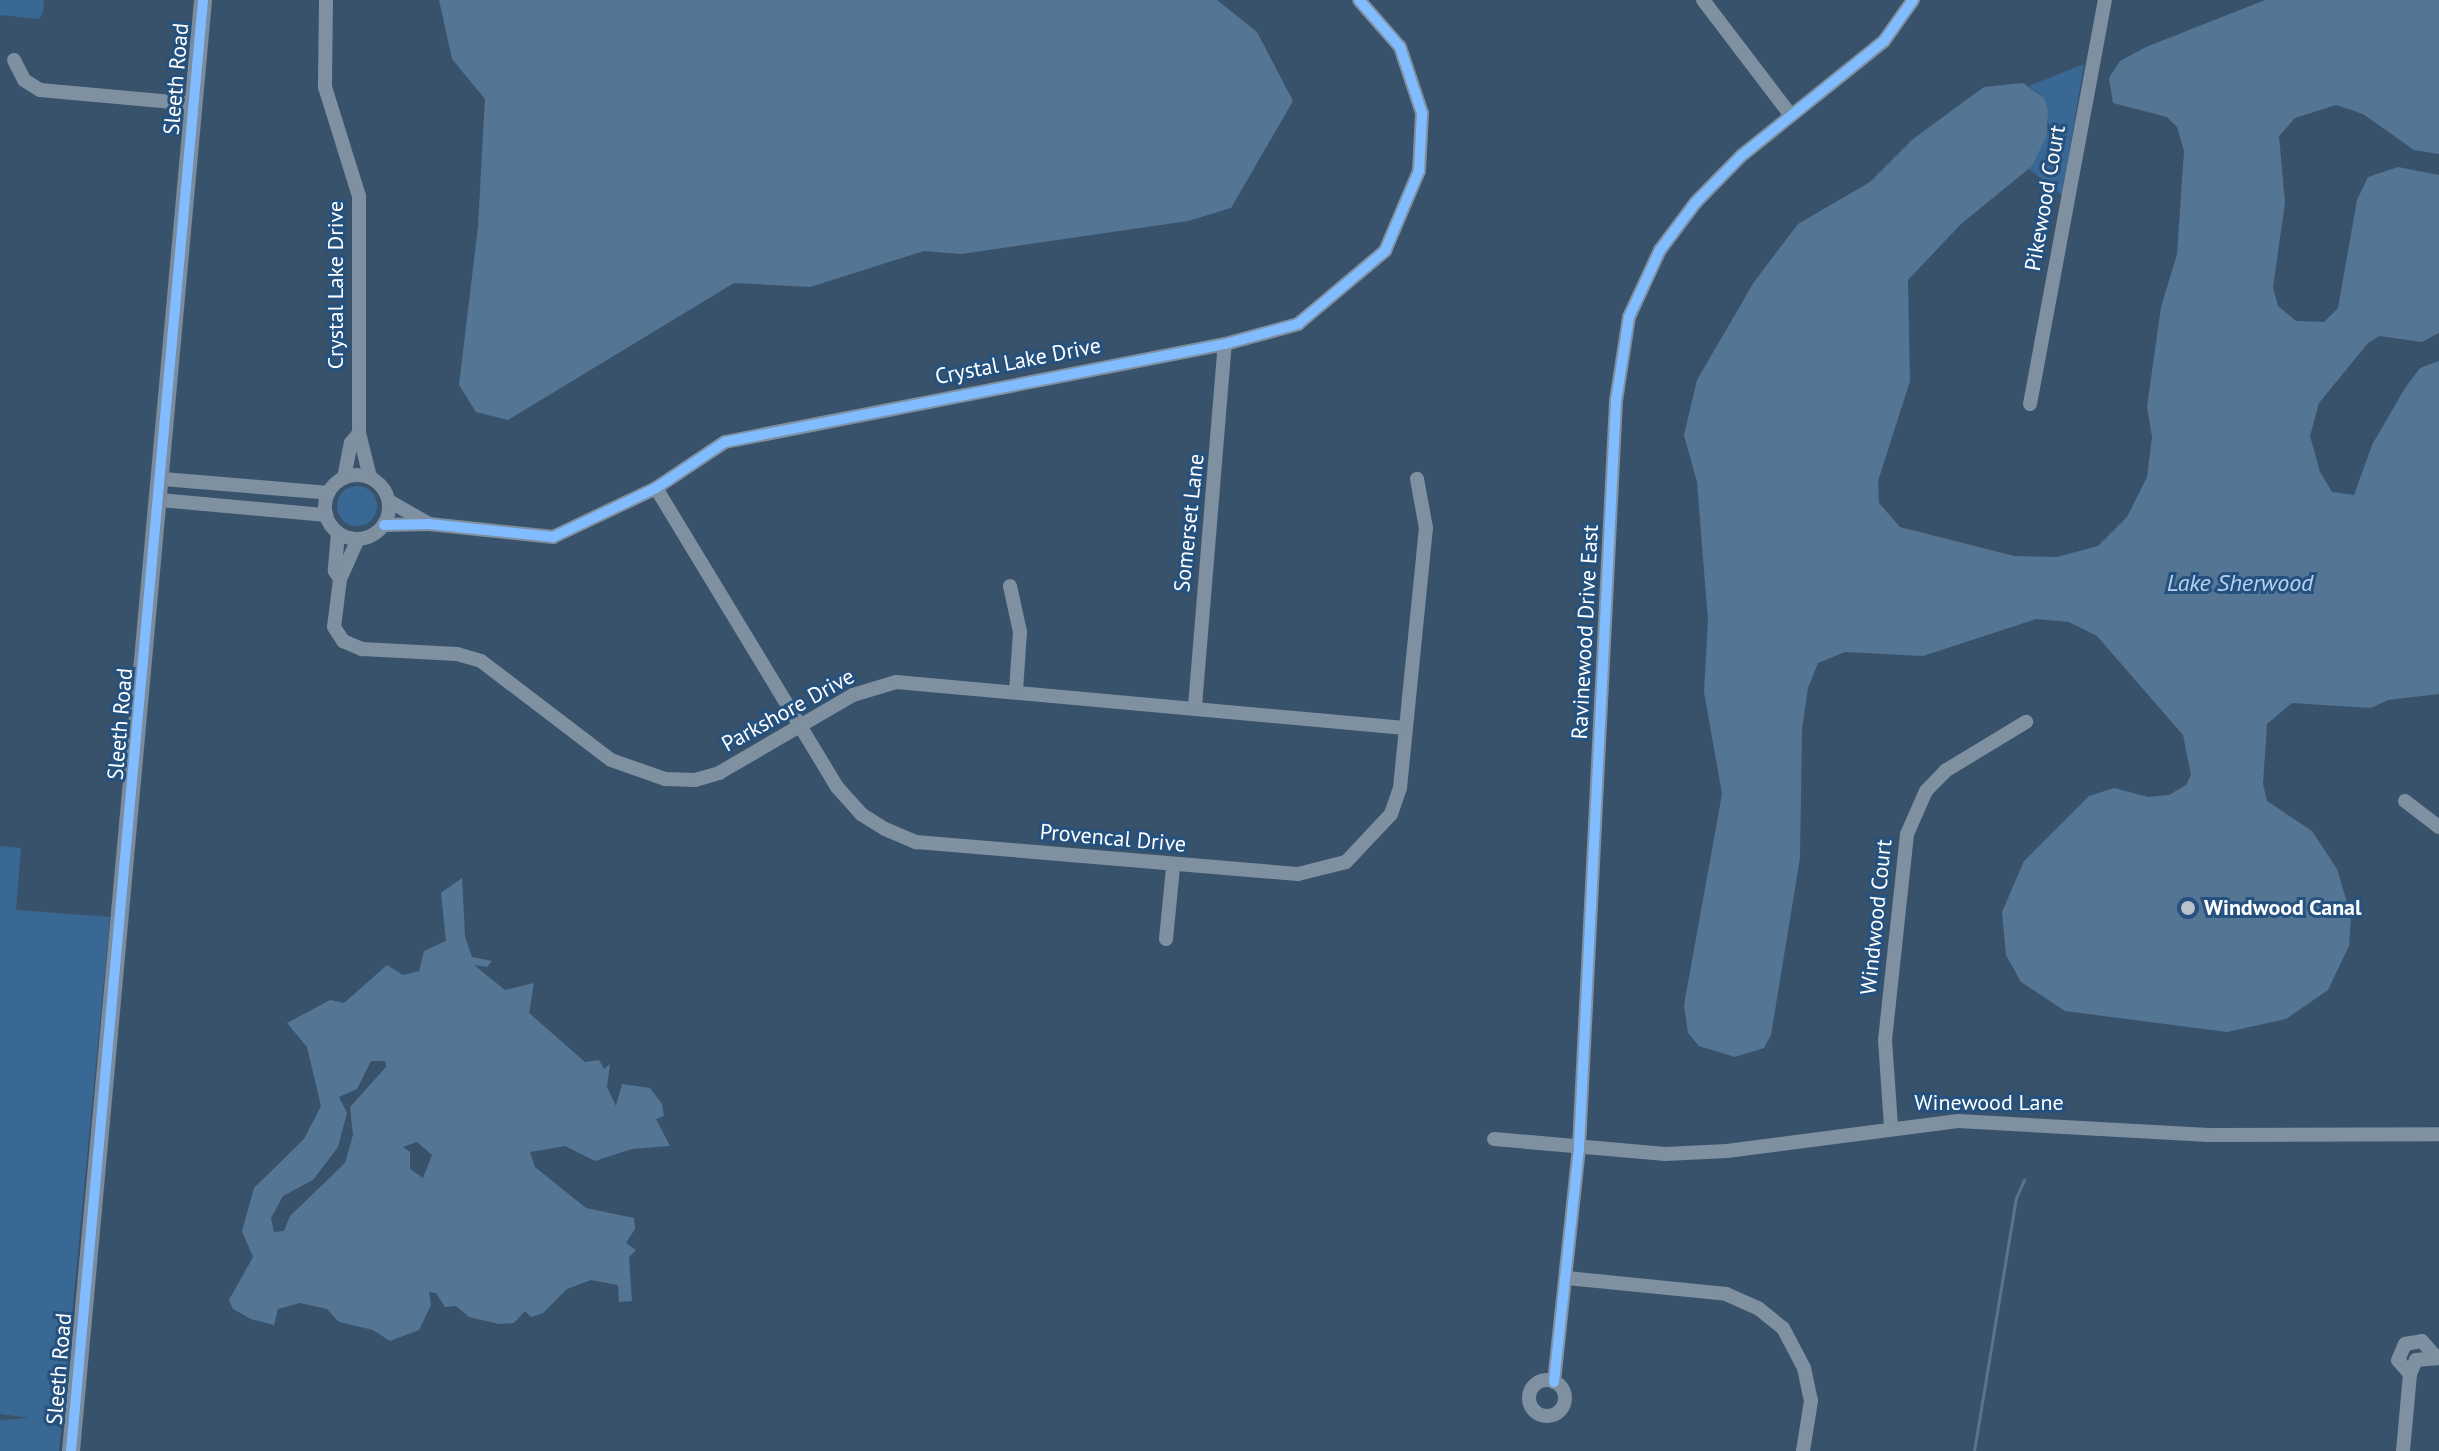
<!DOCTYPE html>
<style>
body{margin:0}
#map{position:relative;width:2439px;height:1451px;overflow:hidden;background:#39526b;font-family:"PT Sans",sans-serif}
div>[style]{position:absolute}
.green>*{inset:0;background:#396895}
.round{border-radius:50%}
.water>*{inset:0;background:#557595}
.stream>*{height:3px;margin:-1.5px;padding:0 1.5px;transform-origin:1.5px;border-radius:1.5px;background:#557595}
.street>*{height:14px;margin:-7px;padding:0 7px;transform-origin:7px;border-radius:7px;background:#7f90a1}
.street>.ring{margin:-7px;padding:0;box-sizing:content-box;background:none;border:14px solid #7f90a1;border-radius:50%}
.secondary>*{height:18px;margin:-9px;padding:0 9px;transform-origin:9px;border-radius:9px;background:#7a8c9d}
.cycleway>*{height:10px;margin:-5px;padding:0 5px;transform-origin:5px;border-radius:5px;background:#80bcff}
.dots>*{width:22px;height:22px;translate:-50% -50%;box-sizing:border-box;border:4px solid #25517f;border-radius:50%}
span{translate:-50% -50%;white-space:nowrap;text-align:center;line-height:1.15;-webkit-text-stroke:6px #25517f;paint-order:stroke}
.street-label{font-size:22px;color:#fff}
.poi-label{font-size:22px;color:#fff;font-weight:700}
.left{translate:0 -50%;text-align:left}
.water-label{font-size:24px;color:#b6d2ee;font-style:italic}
</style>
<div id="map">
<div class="green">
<div style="clip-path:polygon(0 0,44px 0,43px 12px,39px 19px,0 15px)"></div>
<div style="clip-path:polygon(2084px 64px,2062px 195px,2029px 169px,2049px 128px,2044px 98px,2029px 86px)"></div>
<div class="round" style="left:337px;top:486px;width:40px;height:40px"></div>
<div style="clip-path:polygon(0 846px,21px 848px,16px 910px,110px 917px,59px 1451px,0 1451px,0 1420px,30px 1418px,0 1414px)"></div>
</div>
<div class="water">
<div style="clip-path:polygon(439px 0,1217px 0,1257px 32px,1293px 101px,1231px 208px,1188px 221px,961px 254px,924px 251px,810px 287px,734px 283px,508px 420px,476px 412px,459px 385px,478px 226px,485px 99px,452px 59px)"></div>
<div style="clip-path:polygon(2265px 0,2439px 0,2439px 154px,2414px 150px,2363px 114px,2336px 105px,2295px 118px,2279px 136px,2285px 203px,2273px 287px,2278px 306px,2296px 321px,2324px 322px,2338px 308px,2357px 200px,2368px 177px,2398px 167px,2439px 175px,2439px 333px,2422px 342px,2379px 336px,2368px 343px,2319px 403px,2310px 436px,2320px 472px,2332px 492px,2354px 495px,2372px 445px,2405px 388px,2420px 368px,2439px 361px,2439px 694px,2388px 700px,2371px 708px,2292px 703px,2267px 724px,2263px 784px,2267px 801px,2312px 831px,2337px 869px,2351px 916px,2349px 946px,2328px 990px,2286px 1019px,2227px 1032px,2065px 1011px,2021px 982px,2006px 955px,2002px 912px,2024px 861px,2089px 796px,2114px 788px,2148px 797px,2169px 795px,2186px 785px,2191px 775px,2183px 735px,2097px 636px,2069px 622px,2036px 619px,1923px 656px,1845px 652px,1818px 663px,1808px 688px,1802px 729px,1800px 858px,1771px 1035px,1764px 1048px,1735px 1057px,1699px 1046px,1688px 1033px,1684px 1005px,1722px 794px,1704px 692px,1708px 621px,1697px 482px,1684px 435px,1697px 380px,1754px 282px,1798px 224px,1870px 182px,1913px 139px,1984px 87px,2023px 83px,2044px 98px,2048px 111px,2047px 135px,2032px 166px,1961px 224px,1908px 280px,1910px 381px,1878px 481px,1879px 503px,1900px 527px,2014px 556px,2057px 557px,2098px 546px,2127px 517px,2147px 477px,2152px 437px,2147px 407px,2161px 307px,2177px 254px,2184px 151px,2177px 127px,2167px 117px,2113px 103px,2109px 78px,2120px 61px,2146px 47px)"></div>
<div style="clip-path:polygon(evenodd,462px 878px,465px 936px,472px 957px,492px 961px,487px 967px,474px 965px,505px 990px,534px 983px,529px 1013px,585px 1062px,599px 1060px,604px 1069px,610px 1064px,607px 1087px,616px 1106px,622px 1084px,650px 1088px,662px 1104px,664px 1116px,656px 1119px,670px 1146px,632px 1149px,595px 1161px,565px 1146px,530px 1152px,535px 1167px,586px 1208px,634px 1218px,635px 1229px,626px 1243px,636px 1250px,629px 1257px,632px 1301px,619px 1302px,618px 1285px,591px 1280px,567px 1289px,543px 1313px,531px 1317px,525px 1311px,514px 1323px,499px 1324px,469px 1317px,456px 1306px,445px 1307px,436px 1293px,429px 1292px,431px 1305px,419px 1330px,390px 1341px,373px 1330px,339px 1322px,327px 1309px,300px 1303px,278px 1309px,274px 1325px,251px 1319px,233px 1309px,229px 1300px,253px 1257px,242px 1231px,254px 1188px,304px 1139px,321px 1106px,307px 1047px,287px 1023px,330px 1000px,344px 1003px,387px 965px,403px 975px,419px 971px,424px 951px,446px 941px,441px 893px,462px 878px,371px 1061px,385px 1061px,386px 1067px,350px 1107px,353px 1135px,345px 1163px,290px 1216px,284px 1231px,274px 1232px,271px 1218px,283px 1196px,313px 1180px,338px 1147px,347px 1113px,339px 1097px,357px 1089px,371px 1061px,462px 878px,417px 1142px,432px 1155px,423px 1178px,410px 1169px,410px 1152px,403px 1147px,417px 1142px)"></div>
</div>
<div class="stream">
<div style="left:1974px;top:1451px;width:256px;rotate:-80.6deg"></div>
<div style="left:2016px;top:1198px;width:20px;rotate:-66deg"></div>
</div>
<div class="street">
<div style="left:326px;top:0;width:87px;rotate:90.7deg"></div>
<div style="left:325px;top:87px;width:114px;rotate:72.7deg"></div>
<div style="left:359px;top:196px;width:237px;rotate:90deg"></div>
<div style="left:359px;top:433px;width:45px;rotate:76deg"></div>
<div style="left:1703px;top:0;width:143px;rotate:52.7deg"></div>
<div style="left:14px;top:60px;width:22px;rotate:63deg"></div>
<div style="left:24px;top:80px;width:19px;rotate:32deg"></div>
<div style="left:40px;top:90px;width:155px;rotate:5.2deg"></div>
<div style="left:2030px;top:404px;width:411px;rotate:-79.5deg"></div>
<div class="ring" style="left:325px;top:475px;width:50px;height:50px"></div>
<div style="left:344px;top:478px;width:36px;rotate:-79deg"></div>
<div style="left:351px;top:443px;width:13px;rotate:-51deg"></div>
<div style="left:163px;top:479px;width:166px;rotate:4.8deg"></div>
<div style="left:656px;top:488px;width:350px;rotate:58.8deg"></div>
<div style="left:837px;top:787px;width:36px;rotate:48deg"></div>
<div style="left:861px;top:814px;width:28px;rotate:32deg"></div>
<div style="left:885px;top:829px;width:34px;rotate:23deg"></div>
<div style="left:916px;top:842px;width:383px;rotate:4.8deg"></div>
<div style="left:1298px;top:874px;width:49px;rotate:-14deg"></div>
<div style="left:1346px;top:862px;width:66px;rotate:-46.8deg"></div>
<div style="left:1391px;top:814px;width:28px;rotate:-71deg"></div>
<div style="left:1400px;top:788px;width:261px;rotate:-84.3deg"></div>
<div style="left:1426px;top:528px;width:50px;rotate:-100.4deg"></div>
<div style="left:160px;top:500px;width:167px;rotate:5.2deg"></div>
<div style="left:389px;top:501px;width:46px;rotate:29.9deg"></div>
<div style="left:384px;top:525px;width:45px;rotate:-1.3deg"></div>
<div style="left:429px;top:524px;width:125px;rotate:6deg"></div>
<div style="left:553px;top:537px;width:114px;rotate:-25.4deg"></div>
<div style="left:656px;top:488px;width:83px;rotate:-33.7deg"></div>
<div style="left:725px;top:442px;width:510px;rotate:-11.09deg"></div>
<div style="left:1225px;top:344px;width:76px;rotate:-15.3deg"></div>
<div style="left:1298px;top:324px;width:114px;rotate:-40deg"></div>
<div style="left:1385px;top:251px;width:87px;rotate:-67deg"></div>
<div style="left:1419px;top:171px;width:58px;rotate:-87deg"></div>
<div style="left:1422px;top:113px;width:70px;rotate:-108.4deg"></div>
<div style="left:1400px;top:47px;width:62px;rotate:-131.1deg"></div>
<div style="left:338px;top:533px;width:38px;rotate:95deg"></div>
<div style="left:335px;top:571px;width:9px;rotate:58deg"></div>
<div style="left:358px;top:539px;width:44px;rotate:114.2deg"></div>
<div style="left:340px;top:579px;width:48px;rotate:97.1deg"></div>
<div style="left:334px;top:627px;width:17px;rotate:57deg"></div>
<div style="left:343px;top:641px;width:21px;rotate:23deg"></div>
<div style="left:362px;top:649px;width:95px;rotate:3deg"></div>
<div style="left:457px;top:654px;width:25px;rotate:16deg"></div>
<div style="left:481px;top:661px;width:163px;rotate:37.3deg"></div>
<div style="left:611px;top:760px;width:57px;rotate:19.4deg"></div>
<div style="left:665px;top:779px;width:30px;rotate:2deg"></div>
<div style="left:695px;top:780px;width:25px;rotate:-16deg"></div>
<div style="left:719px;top:773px;width:155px;rotate:-30.2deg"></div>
<div style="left:853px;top:695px;width:45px;rotate:-16.8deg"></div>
<div style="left:896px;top:682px;width:511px;rotate:5.16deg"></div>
<div style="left:1010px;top:586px;width:47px;rotate:77.7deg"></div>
<div style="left:1020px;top:632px;width:58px;rotate:93.9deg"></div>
<div style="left:1195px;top:706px;width:363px;rotate:-85.3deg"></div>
<div style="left:2405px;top:801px;width:43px;rotate:37.4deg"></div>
<div style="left:1166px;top:939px;width:72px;rotate:-84.4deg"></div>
<div style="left:1891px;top:1126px;width:86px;rotate:-94deg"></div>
<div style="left:1885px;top:1040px;width:207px;rotate:-83.9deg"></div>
<div style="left:1907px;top:834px;width:47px;rotate:-66.2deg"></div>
<div style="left:1926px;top:791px;width:28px;rotate:-46deg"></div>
<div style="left:1945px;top:771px;width:95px;rotate:-31.2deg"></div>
<div style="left:1494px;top:1139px;width:172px;rotate:5deg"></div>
<div style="left:1665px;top:1154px;width:62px;rotate:-2.8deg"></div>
<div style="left:1727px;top:1151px;width:233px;rotate:-7.4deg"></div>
<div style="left:1958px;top:1121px;width:251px;rotate:3.2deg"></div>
<div style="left:2209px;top:1135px;width:230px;rotate:-0.2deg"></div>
<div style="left:1567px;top:1278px;width:160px;rotate:5.7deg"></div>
<div style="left:1726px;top:1294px;width:35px;rotate:24deg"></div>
<div style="left:1758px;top:1308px;width:32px;rotate:39deg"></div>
<div style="left:1783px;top:1328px;width:45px;rotate:62.3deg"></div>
<div style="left:1804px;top:1368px;width:34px;rotate:78deg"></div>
<div style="left:1811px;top:1401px;width:51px;rotate:99.1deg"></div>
<div style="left:2410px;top:1374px;width:18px;rotate:-131deg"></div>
<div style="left:2398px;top:1360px;width:17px;rotate:-66deg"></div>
<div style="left:2405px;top:1344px;width:17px;rotate:-10deg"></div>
<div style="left:2422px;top:1341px;width:23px;rotate:49deg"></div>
<div class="ring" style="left:1529px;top:1380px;width:22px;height:22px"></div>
<div style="left:1554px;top:1382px;width:236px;rotate:-83.9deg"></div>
<div style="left:1579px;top:1147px;width:747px;rotate:-87.16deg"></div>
<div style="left:1616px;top:401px;width:85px;rotate:-81.2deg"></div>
<div style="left:1629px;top:317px;width:74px;rotate:-65.2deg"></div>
<div style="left:1660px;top:250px;width:60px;rotate:-53.1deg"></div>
<div style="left:1696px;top:202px;width:64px;rotate:-45.6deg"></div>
<div style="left:1741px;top:156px;width:184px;rotate:-38.8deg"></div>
<div style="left:1884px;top:41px;width:50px;rotate:-54.7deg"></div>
<div style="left:2403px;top:1451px;width:77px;rotate:-84.8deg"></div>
<div style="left:2410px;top:1374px;width:15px;rotate:-67deg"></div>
<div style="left:2416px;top:1360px;width:23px;rotate:-5deg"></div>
</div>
<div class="secondary">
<div style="left:71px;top:1451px;width:1457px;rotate:-84.8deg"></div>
</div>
<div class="cycleway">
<div style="left:384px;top:525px;width:45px;rotate:-1.3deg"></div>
<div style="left:429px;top:524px;width:125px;rotate:6deg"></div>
<div style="left:553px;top:537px;width:114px;rotate:-25.4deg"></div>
<div style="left:656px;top:488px;width:83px;rotate:-33.7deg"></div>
<div style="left:725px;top:442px;width:510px;rotate:-11.09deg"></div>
<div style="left:1225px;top:344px;width:76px;rotate:-15.3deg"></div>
<div style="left:1298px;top:324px;width:114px;rotate:-40deg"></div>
<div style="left:1385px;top:251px;width:87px;rotate:-67deg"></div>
<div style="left:1419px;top:171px;width:58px;rotate:-87deg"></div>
<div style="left:1422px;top:113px;width:70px;rotate:-108.4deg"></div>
<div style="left:1400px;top:47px;width:62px;rotate:-131.1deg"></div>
<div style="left:1554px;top:1382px;width:236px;rotate:-83.9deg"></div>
<div style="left:1579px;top:1147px;width:747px;rotate:-87.16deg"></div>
<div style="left:1616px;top:401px;width:85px;rotate:-81.2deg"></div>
<div style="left:1629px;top:317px;width:74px;rotate:-65.2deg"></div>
<div style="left:1660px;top:250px;width:60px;rotate:-53.1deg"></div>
<div style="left:1696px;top:202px;width:64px;rotate:-45.6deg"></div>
<div style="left:1741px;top:156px;width:184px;rotate:-38.8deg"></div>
<div style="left:1884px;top:41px;width:50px;rotate:-54.7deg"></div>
<div style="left:71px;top:1451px;width:1457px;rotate:-84.8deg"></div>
</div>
<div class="dots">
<div style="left:2188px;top:908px;background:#bac2cb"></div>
</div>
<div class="street-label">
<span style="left:176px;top:79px;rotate:-85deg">Sleeth Road</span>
<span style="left:2045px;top:198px;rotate:-80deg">Pikewood Court</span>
<span style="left:336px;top:285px;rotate:-90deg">Crystal Lake Drive</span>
<span style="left:1018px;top:361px;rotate:-11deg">Crystal Lake Drive</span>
<span style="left:1189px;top:523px;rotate:-84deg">Somerset Lane</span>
<span style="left:1585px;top:632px;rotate:-87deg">Ravinewood Drive East</span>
<span style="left:788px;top:710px;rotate:-29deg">Parkshore Drive</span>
<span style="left:120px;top:724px;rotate:-85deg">Sleeth Road</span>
<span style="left:1113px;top:838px;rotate:5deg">Provencal Drive</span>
<span style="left:1876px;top:917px;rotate:-84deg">Windwood Court</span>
<span style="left:1989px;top:1103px">Winewood Lane</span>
<span style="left:59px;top:1369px;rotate:-85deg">Sleeth Road</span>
</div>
<div class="poi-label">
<span class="left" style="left:2204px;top:908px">Windwood Canal</span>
</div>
<div class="water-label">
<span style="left:2240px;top:583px">Lake Sherwood</span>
</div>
</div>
